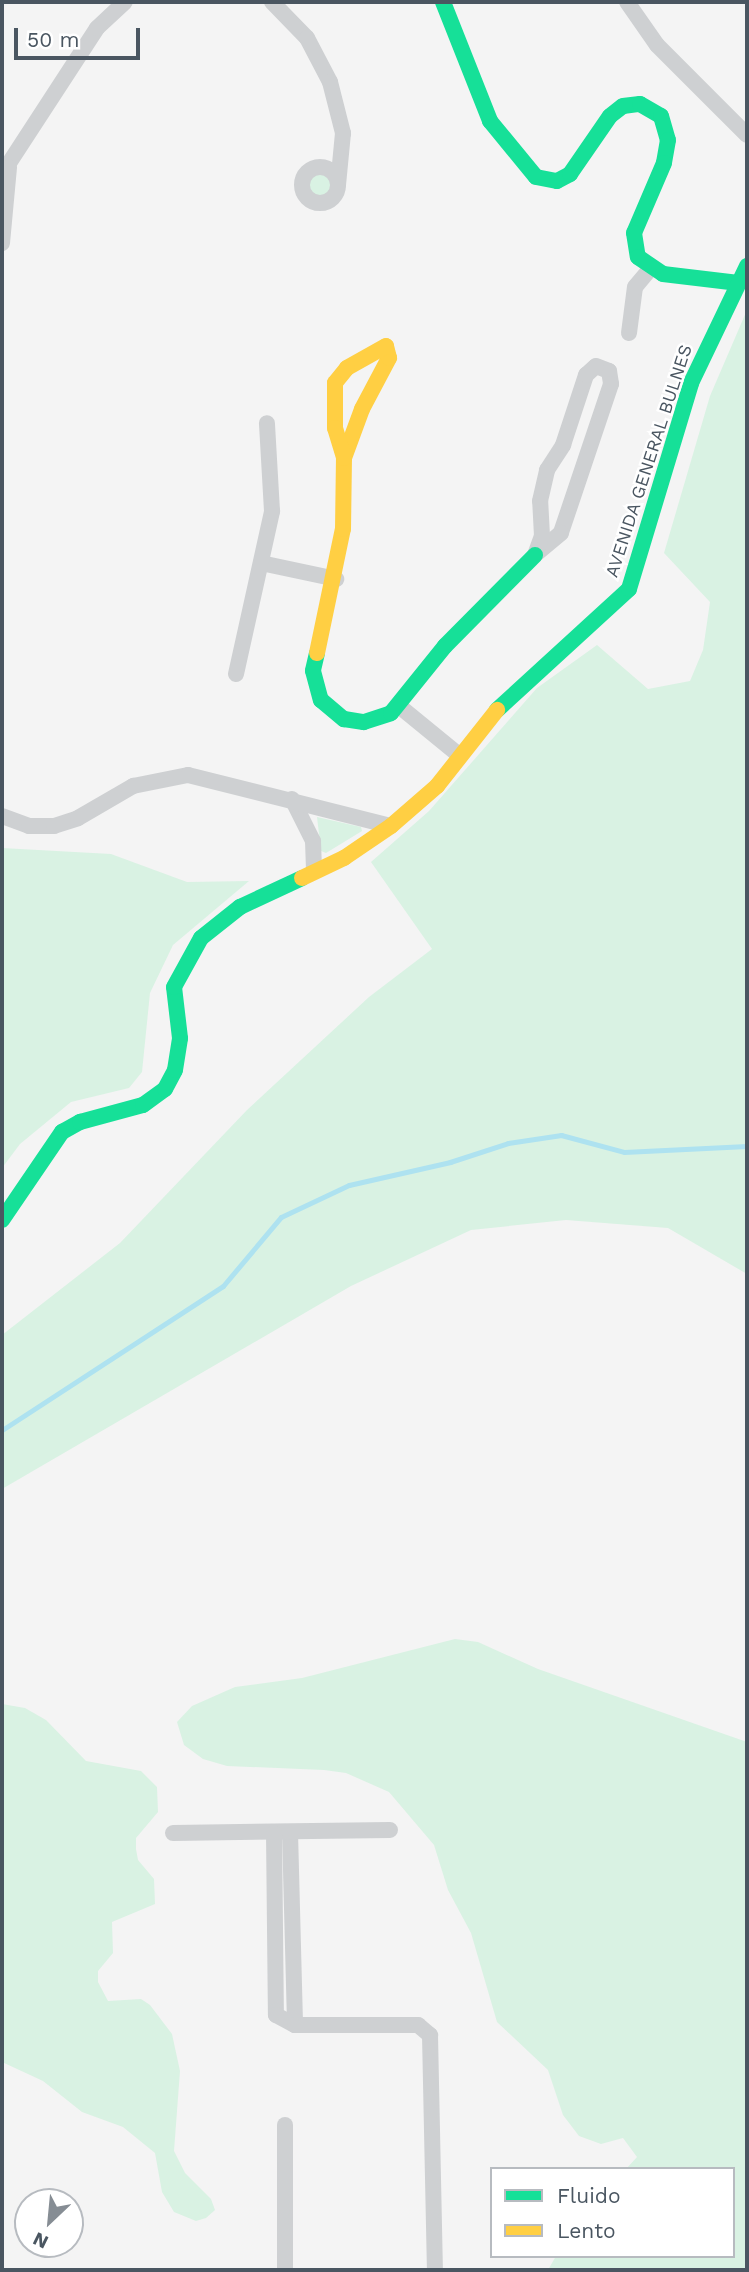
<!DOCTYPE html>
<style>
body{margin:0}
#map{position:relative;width:749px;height:2272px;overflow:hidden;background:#f4f4f4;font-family:"Work Sans",sans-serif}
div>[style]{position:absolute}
.green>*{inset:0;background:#d9f2e3}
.round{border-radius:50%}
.stream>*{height:5px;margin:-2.5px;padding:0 2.5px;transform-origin:2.5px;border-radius:2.5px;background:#aee2f0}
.street>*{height:16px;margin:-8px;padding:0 8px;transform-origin:8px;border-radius:8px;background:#ced0d2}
.street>.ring{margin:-8px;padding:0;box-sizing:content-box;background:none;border:16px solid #ced0d2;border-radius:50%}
.fast>*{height:16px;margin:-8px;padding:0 8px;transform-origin:8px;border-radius:8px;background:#16e098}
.slow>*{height:16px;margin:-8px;padding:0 8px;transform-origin:8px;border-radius:8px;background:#ffcf43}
span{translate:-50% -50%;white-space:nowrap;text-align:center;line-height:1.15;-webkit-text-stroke:5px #fff;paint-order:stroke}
.street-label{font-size:18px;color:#4a5661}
.frame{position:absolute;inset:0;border:4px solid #4a5661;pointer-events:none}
.legend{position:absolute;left:490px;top:2167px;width:245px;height:91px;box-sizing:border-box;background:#fff;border:2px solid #b7bbc0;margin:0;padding:9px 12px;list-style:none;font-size:21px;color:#4a5661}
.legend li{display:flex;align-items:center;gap:14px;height:35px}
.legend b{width:35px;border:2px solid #b7bbc0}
.north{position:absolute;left:14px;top:2188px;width:70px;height:70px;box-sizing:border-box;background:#fff;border:2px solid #b7bbc0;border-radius:50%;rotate:206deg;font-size:19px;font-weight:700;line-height:28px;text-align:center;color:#4a5661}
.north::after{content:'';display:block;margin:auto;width:24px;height:32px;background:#868d94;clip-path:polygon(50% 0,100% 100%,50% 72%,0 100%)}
.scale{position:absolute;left:14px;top:28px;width:126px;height:32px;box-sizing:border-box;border:4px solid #4a5661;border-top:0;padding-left:9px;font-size:21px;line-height:24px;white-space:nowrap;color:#4a5661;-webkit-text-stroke:5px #fff;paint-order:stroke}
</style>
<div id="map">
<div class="green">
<div class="round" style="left:306px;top:171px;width:28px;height:28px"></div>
<div style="clip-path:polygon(747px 310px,747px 1274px,668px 1228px,566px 1220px,471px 1230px,351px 1286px,2px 1489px,2px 1335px,120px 1243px,247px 1110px,369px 997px,432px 949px,371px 862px,429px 811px,537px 688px,597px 645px,648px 689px,690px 681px,703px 650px,710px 602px,664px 553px,710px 396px)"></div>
<div style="clip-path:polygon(317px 817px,361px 827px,362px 831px,326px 853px,321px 851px)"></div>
<div style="clip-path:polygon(2px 848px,111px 854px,187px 882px,249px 881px,173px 945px,150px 993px,142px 1072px,129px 1088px,71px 1102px,20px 1144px,2px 1168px)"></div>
<div style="clip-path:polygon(455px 1639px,478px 1642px,538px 1669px,747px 1742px,747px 2270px,548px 2270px,556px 2256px,733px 2256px,733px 2169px,626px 2169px,637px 2157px,623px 2138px,601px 2144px,579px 2136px,563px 2115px,548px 2070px,497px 2022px,471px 1933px,448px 1890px,434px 1845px,389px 1792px,346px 1773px,324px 1770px,227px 1766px,203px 1759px,184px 1745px,177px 1722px,192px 1706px,235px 1687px,302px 1678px)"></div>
<div style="clip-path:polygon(2px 1704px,25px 1708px,46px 1720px,86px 1761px,141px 1771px,157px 1787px,158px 1812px,136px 1838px,136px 1849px,138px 1860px,154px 1879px,155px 1904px,112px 1922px,113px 1953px,98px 1971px,98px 1982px,108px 2001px,141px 1999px,150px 2005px,172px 2034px,180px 2071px,174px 2151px,185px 2173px,211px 2199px,215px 2210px,206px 2218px,196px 2221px,174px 2212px,162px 2192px,155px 2153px,123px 2127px,82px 2112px,43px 2081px,2px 2062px)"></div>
</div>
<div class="stream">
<div style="left:2px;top:1430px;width:264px;rotate:-33.1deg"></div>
<div style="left:223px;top:1286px;width:90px;rotate:-50deg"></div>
<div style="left:281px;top:1217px;width:75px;rotate:-25.2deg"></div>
<div style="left:349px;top:1185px;width:104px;rotate:-12.8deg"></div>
<div style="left:450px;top:1162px;width:61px;rotate:-18.1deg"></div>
<div style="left:508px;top:1143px;width:54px;rotate:-8.6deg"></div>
<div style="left:561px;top:1135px;width:65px;rotate:15.1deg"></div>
<div style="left:624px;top:1152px;width:123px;rotate:-2.8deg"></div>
</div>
<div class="street">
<div style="left:272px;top:2px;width:50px;rotate:45.8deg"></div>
<div style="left:307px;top:38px;width:50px;rotate:62.4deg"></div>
<div style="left:330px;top:82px;width:53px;rotate:75.7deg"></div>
<div style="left:343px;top:133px;width:52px;rotate:95.5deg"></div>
<div style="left:627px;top:2px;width:52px;rotate:55.1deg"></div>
<div style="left:657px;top:45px;width:127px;rotate:45deg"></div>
<div class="ring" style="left:302px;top:167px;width:20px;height:20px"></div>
<div style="left:2px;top:174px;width:174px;rotate:-56.9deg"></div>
<div style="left:97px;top:28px;width:38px;rotate:-43deg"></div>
<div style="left:2px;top:243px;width:76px;rotate:-84.7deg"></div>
<div style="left:629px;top:333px;width:46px;rotate:-82.6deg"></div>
<div style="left:635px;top:287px;width:23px;rotate:-50deg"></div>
<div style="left:596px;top:366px;width:14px;rotate:21deg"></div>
<div style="left:609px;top:371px;width:13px;rotate:81deg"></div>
<div style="left:611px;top:384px;width:157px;rotate:108.6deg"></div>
<div style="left:561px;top:533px;width:34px;rotate:140deg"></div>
<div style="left:535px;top:555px;width:20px;rotate:-70deg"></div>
<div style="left:542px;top:536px;width:35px;rotate:-93deg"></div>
<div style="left:540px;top:501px;width:32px;rotate:-77deg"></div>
<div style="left:547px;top:470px;width:30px;rotate:-57deg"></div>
<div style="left:563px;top:445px;width:74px;rotate:-71.8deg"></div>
<div style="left:586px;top:375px;width:13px;rotate:-42deg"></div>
<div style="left:261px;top:563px;width:77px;rotate:12deg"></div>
<div style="left:236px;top:674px;width:167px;rotate:-77.5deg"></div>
<div style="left:272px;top:511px;width:88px;rotate:-93.3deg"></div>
<div style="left:399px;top:706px;width:79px;rotate:39.3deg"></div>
<div style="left:292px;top:799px;width:47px;rotate:63.4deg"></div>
<div style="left:313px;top:841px;width:30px;rotate:88deg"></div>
<div style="left:2px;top:816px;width:29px;rotate:20deg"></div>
<div style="left:29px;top:826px;width:25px"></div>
<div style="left:54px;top:826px;width:25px;rotate:-18deg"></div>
<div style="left:78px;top:818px;width:64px;rotate:-30.2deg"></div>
<div style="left:133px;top:786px;width:56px;rotate:-11.3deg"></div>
<div style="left:188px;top:775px;width:209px;rotate:14.1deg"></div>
<div style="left:290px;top:1832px;width:193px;rotate:88.5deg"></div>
<div style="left:173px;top:1833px;width:217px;rotate:-0.8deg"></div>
<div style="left:274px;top:1833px;width:182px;rotate:89.4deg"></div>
<div style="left:276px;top:2015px;width:21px;rotate:28deg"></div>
<div style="left:295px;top:2025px;width:123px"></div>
<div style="left:418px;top:2025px;width:16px;rotate:40deg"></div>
<div style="left:430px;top:2035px;width:235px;rotate:88.8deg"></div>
<div style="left:285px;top:2125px;width:145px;rotate:90deg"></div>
</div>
<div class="fast">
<div style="left:443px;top:2px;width:128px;rotate:68.4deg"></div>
<div style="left:490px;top:121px;width:72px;rotate:50.6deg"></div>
<div style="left:536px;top:177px;width:21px;rotate:11deg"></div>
<div style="left:557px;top:181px;width:15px;rotate:-28deg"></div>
<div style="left:570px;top:174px;width:70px;rotate:-55.4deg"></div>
<div style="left:610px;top:116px;width:16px;rotate:-38deg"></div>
<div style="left:623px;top:106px;width:17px;rotate:-7deg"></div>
<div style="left:640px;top:104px;width:24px;rotate:30deg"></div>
<div style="left:661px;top:116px;width:25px;rotate:74deg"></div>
<div style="left:668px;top:140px;width:23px;rotate:100deg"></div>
<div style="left:664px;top:163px;width:76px;rotate:113.2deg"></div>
<div style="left:634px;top:233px;width:24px;rotate:81deg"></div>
<div style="left:638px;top:257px;width:30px;rotate:34deg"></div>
<div style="left:663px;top:274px;width:76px;rotate:6.8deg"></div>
<div style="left:317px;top:653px;width:18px;rotate:103deg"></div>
<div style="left:313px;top:671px;width:30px;rotate:75deg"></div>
<div style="left:321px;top:700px;width:30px;rotate:40deg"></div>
<div style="left:344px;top:719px;width:20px;rotate:9deg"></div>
<div style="left:364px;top:722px;width:28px;rotate:-18deg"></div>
<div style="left:391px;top:713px;width:86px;rotate:-51.1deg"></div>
<div style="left:445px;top:646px;width:128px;rotate:-45.3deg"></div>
<div style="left:497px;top:710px;width:179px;rotate:-42.5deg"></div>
<div style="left:629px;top:589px;width:215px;rotate:-73.2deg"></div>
<div style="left:691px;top:383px;width:130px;rotate:-64.4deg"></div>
<div style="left:2px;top:1220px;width:107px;rotate:-55.7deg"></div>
<div style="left:62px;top:1132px;width:21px;rotate:-29deg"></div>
<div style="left:80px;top:1122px;width:65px;rotate:-15.1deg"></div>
<div style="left:143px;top:1105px;width:27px;rotate:-36deg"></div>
<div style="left:165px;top:1089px;width:21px;rotate:-62deg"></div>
<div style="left:175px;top:1070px;width:32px;rotate:-81deg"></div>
<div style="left:180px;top:1038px;width:51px;rotate:-96.7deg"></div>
<div style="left:174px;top:987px;width:56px;rotate:-61.1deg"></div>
<div style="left:201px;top:938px;width:50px;rotate:-38.5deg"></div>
<div style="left:240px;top:907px;width:68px;rotate:-25.1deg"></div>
</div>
<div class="slow">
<div style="left:317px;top:653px;width:127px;rotate:-78.2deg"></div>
<div style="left:343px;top:529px;width:71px;rotate:-89.2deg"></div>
<div style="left:344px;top:458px;width:52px;rotate:-69.8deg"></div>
<div style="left:362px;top:409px;width:58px;rotate:-62.1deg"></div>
<div style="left:389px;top:358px;width:12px;rotate:-104deg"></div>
<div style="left:386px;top:346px;width:45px;rotate:150.6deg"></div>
<div style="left:347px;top:368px;width:19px;rotate:129deg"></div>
<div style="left:335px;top:383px;width:45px;rotate:90deg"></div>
<div style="left:335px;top:428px;width:31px;rotate:73deg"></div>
<div style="left:302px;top:878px;width:47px;rotate:-25.5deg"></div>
<div style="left:344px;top:858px;width:57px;rotate:-34.2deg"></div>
<div style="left:391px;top:826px;width:61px;rotate:-41deg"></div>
<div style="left:437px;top:786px;width:97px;rotate:-51.7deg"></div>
</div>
<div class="street-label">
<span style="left:649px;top:461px;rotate:-72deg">AVENIDA GENERAL BULNES</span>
</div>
<div class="frame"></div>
<ul class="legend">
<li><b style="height:9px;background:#16e098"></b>Fluido</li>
<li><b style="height:9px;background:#ffcf43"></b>Lento</li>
</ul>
<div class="north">N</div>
<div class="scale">50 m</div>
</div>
